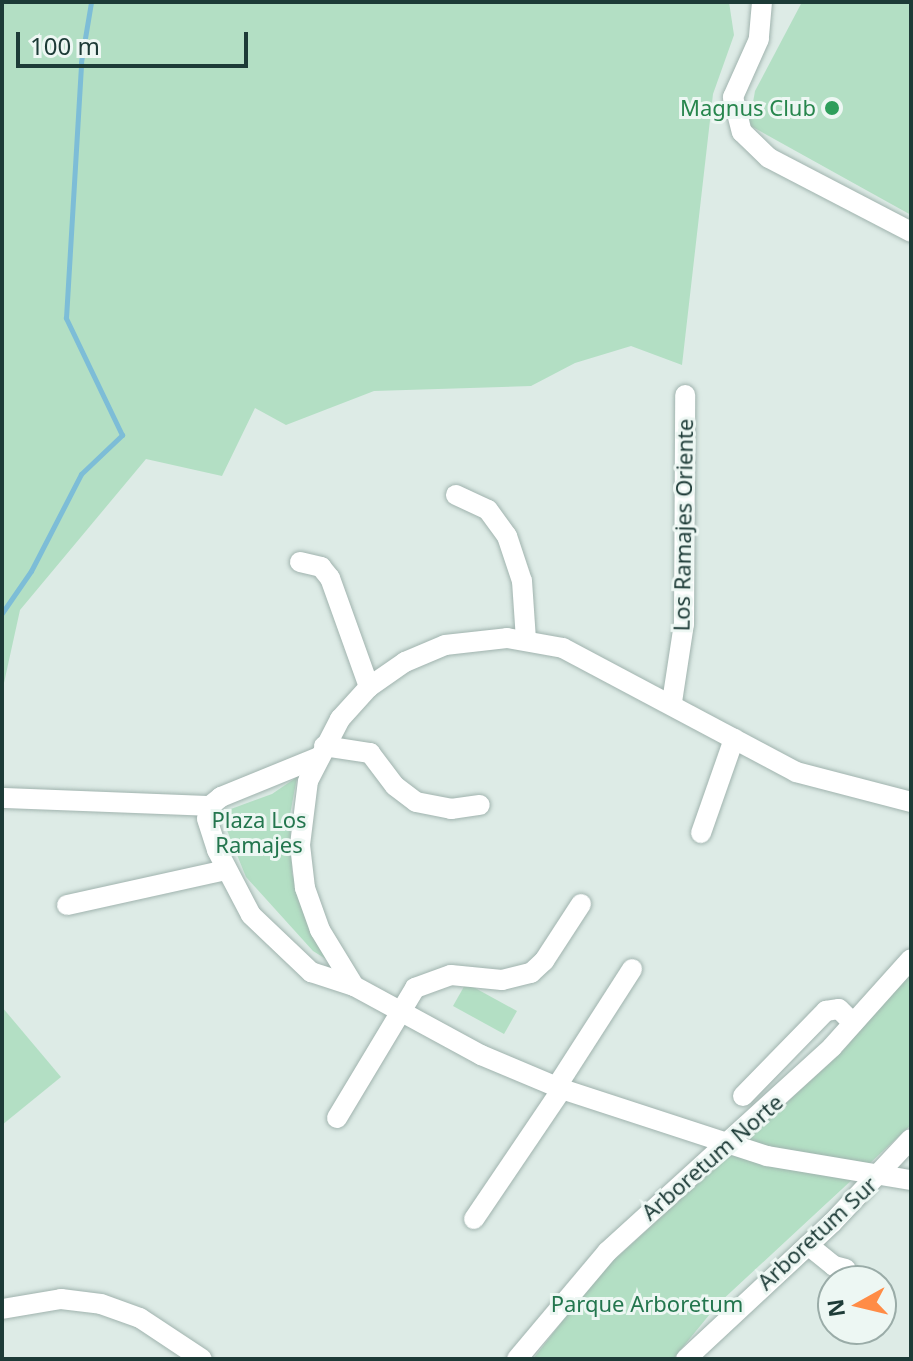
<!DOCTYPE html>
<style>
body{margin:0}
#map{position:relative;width:913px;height:1361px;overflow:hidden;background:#ddebe6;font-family:"Noto Sans",sans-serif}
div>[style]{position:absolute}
.green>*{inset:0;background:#b3dfc4}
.stream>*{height:5px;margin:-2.5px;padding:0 2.5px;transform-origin:2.5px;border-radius:2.5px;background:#7dbdd7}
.roads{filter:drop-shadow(0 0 2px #a0b3ae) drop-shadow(0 0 2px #a0b3ae)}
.minor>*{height:20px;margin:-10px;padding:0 10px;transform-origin:10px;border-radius:10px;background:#fff}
.dots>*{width:22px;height:22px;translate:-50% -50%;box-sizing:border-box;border:4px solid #edf7f3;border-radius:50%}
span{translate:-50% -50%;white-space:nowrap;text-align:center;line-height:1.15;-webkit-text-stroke:6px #edf7f3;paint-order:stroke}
.leisure-label{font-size:22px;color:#27864d}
.right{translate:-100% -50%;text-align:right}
.street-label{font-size:22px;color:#1d3b37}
.park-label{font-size:22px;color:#23764e}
.frame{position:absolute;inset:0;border:4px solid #1d3b37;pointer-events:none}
.north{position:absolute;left:817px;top:1265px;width:80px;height:80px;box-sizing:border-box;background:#edf7f3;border:2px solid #9aaca8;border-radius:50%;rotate:262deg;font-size:22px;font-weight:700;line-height:32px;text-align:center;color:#1d3b37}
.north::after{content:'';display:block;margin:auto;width:28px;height:36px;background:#ff8c46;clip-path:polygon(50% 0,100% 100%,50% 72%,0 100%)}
.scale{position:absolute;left:16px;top:32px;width:232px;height:36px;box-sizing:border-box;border:4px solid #1d3b37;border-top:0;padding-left:10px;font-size:24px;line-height:28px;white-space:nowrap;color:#1d3b37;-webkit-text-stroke:6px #edf7f3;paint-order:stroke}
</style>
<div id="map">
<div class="green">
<div style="clip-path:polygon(2px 2px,729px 2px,734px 35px,713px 94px,682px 365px,631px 346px,575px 363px,531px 386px,374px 391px,286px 425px,255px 408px,222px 476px,146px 459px,20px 610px,2px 692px)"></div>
<div style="clip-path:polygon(802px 2px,911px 2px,911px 215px,749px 125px,755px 91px)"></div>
<div style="clip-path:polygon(297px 777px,290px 815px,292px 874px,334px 964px,313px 951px,246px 877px,220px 813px,272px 794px)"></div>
<div style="clip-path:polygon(911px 970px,911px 1125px,719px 1303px,673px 1359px,533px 1359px,600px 1273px,841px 1053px)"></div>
<div style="clip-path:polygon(466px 983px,517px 1011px,504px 1034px,453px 1006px)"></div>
<div style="clip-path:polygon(2px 1007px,61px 1077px,2px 1125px)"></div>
</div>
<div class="stream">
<div style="left:2px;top:613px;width:51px;rotate:-55.4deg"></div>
<div style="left:31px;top:571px;width:109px;rotate:-62.7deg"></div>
<div style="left:81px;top:474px;width:57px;rotate:-43.6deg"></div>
<div style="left:122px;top:435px;width:130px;rotate:-115.6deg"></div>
<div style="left:66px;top:318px;width:256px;rotate:-86.6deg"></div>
<div style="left:81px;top:62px;width:61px;rotate:-80.5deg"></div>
</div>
<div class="roads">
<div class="minor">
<div style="left:762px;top:2px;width:37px;rotate:95deg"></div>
<div style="left:759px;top:39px;width:64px;rotate:114.1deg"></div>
<div style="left:733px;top:97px;width:36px;rotate:76deg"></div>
<div style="left:742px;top:132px;width:37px;rotate:44deg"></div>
<div style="left:769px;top:158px;width:160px;rotate:27.5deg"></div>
<div style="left:456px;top:495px;width:35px;rotate:25deg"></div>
<div style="left:488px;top:510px;width:32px;rotate:54deg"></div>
<div style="left:507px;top:536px;width:47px;rotate:71.6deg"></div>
<div style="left:522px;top:581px;width:59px;rotate:86.1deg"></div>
<div style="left:300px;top:562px;width:22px;rotate:13deg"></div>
<div style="left:321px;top:567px;width:14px;rotate:51deg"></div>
<div style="left:330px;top:578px;width:116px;rotate:70.3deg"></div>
<div style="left:672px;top:702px;width:79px;rotate:-81.3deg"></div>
<div style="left:684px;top:624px;width:229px;rotate:-89.7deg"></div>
<div style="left:324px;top:746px;width:47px;rotate:8.7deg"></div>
<div style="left:370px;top:753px;width:41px;rotate:52.9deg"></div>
<div style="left:395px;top:786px;width:26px;rotate:37deg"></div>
<div style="left:416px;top:802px;width:36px;rotate:11deg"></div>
<div style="left:451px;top:809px;width:29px;rotate:-8deg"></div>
<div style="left:319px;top:757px;width:106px;rotate:157.8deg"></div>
<div style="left:221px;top:797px;width:14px;rotate:141deg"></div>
<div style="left:210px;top:806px;width:13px;rotate:103deg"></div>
<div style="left:207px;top:819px;width:33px;rotate:72deg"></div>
<div style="left:217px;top:850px;width:73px;rotate:62.4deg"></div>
<div style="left:251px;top:915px;width:83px;rotate:43.5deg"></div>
<div style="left:311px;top:972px;width:45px;rotate:18deg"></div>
<div style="left:354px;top:986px;width:145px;rotate:28.5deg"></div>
<div style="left:481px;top:1055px;width:88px;rotate:22.8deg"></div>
<div style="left:562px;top:1089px;width:216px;rotate:18.1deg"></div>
<div style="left:767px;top:1156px;width:146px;rotate:9.5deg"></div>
<div style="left:2px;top:798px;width:208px;rotate:2.2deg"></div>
<div style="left:701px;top:833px;width:100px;rotate:-70.7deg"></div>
<div style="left:67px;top:905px;width:163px;rotate:-12.4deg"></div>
<div style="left:354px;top:986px;width:66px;rotate:-121.3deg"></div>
<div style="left:320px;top:930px;width:45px;rotate:-109.7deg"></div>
<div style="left:305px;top:888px;width:43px;rotate:-96.6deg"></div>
<div style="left:300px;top:845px;width:64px;rotate:-82.9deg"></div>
<div style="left:308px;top:781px;width:70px;rotate:-62.7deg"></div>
<div style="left:340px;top:719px;width:43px;rotate:-47.8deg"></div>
<div style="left:369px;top:687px;width:44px;rotate:-34.8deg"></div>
<div style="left:405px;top:662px;width:43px;rotate:-23deg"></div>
<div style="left:445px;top:645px;width:62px;rotate:-6.4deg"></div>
<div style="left:507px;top:638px;width:57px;rotate:10.1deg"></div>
<div style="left:563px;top:648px;width:264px;rotate:28deg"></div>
<div style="left:796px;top:772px;width:119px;rotate:14.6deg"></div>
<div style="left:557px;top:1086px;width:139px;rotate:-57.3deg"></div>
<div style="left:743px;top:1096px;width:119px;rotate:-45.7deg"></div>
<div style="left:826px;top:1011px;width:13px;rotate:-9deg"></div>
<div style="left:839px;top:1009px;width:20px;rotate:45deg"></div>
<div style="left:337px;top:1118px;width:152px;rotate:-59deg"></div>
<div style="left:415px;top:988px;width:38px;rotate:-20deg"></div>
<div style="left:451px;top:975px;width:51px;rotate:5.6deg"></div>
<div style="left:502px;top:980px;width:30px;rotate:-14deg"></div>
<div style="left:531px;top:973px;width:18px;rotate:-43deg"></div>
<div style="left:544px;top:961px;width:68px;rotate:-57deg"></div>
<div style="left:474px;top:1219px;width:157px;rotate:-55.9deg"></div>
<div style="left:808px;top:1245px;width:33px;rotate:39deg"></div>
<div style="left:834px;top:1266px;width:12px;rotate:14deg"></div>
<div style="left:2px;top:1309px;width:60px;rotate:-9.6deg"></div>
<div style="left:61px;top:1299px;width:40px;rotate:7.1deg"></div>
<div style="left:101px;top:1304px;width:41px;rotate:19.7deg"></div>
<div style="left:140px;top:1318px;width:74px;rotate:33.5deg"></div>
<div style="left:517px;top:1359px;width:140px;rotate:-49.9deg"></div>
<div style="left:607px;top:1252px;width:304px;rotate:-42.3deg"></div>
<div style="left:832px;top:1047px;width:118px;rotate:-48.1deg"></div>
<div style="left:686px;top:1359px;width:200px;rotate:-43deg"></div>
<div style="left:832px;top:1223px;width:115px;rotate:-46.8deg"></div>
</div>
</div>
<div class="dots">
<div style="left:832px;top:108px;background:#2e9e5b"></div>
</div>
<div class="leisure-label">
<span class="right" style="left:816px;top:108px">Magnus Club</span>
</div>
<div class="street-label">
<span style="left:683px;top:525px;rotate:-89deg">Los Ramajes Oriente</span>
<span style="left:712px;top:1157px;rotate:-41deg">Arboretum Norte</span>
<span style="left:817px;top:1233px;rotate:-43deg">Arboretum Sur</span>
</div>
<div class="park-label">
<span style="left:259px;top:832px">Plaza Los<br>Ramajes</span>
<span style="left:647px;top:1304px">Parque Arboretum</span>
</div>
<div class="frame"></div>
<div class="north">N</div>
<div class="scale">100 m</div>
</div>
